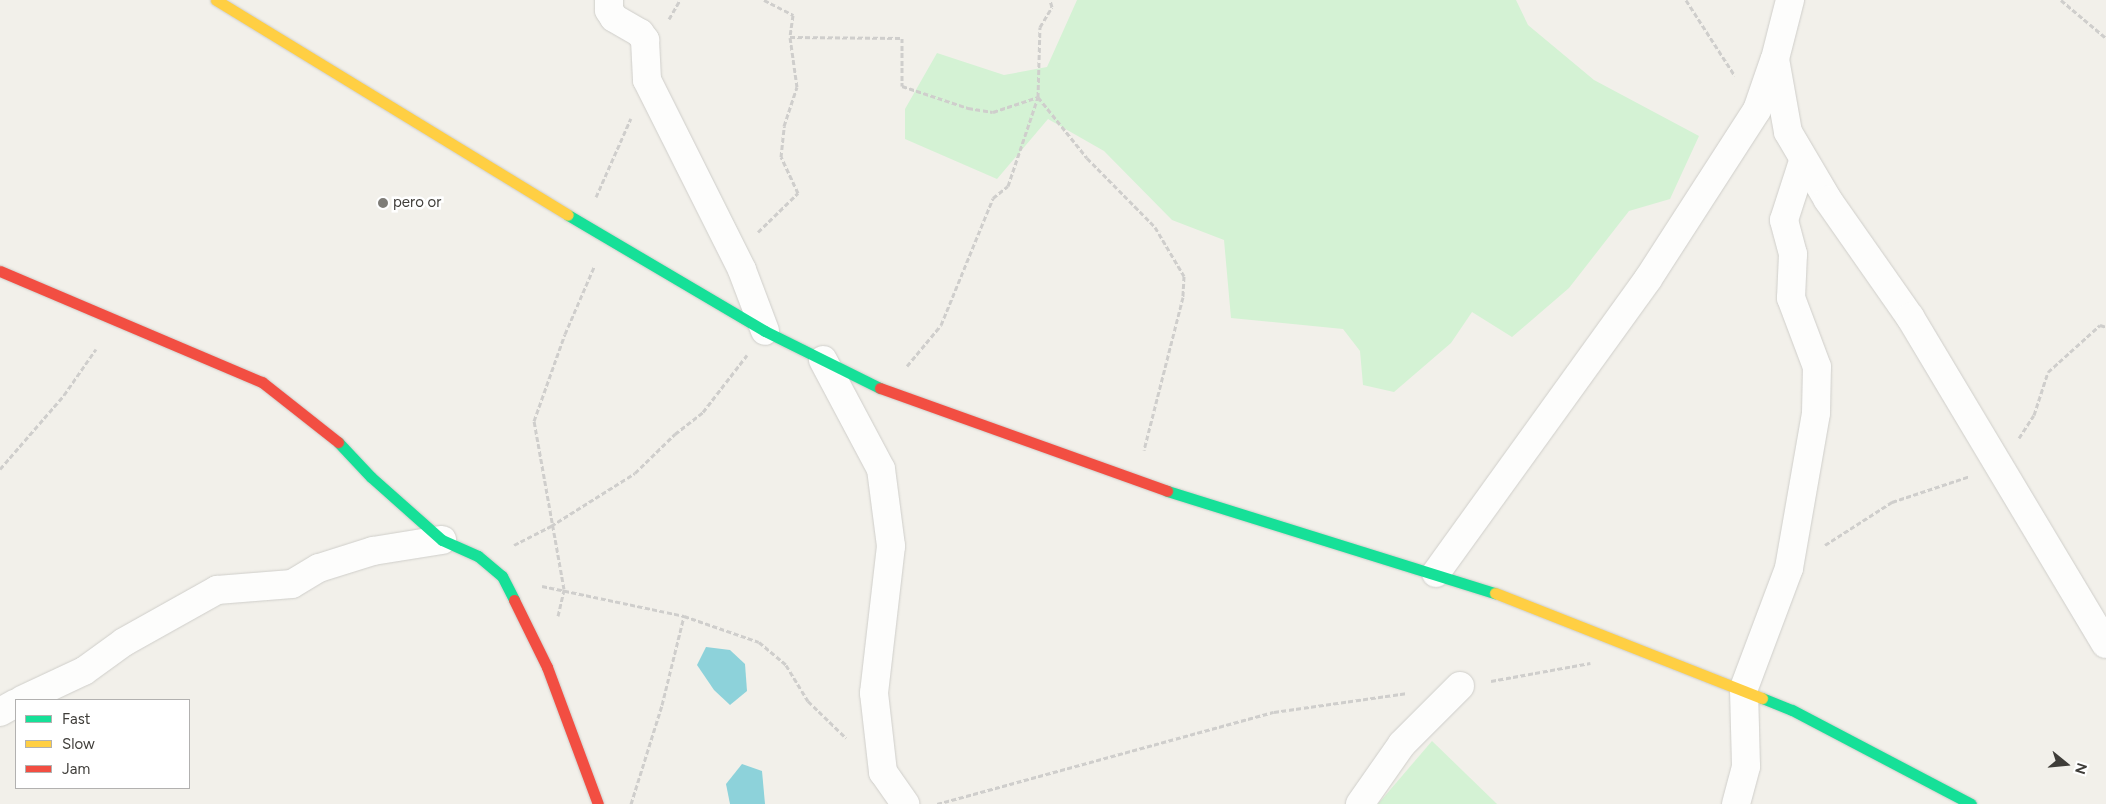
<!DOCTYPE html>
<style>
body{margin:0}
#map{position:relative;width:2106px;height:804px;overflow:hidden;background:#f2f0ea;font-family:Figtree,sans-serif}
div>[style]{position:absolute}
.green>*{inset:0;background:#d4f2d4}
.water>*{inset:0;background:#8dd2da}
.path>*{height:3px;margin-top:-1.5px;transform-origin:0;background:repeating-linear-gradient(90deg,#cfcecc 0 5px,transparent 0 7.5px)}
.roads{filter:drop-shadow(0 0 1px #cfceca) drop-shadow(0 0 1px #cfceca)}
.street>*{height:28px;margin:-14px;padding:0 14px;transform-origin:14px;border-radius:14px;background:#fdfdfc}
.fast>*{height:11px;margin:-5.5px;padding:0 5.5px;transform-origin:5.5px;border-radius:5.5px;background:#16e098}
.slow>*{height:11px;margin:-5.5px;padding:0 5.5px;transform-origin:5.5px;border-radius:5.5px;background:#ffcf43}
.jam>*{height:11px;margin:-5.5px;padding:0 5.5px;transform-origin:5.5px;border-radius:5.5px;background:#f24e42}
.dots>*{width:14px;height:14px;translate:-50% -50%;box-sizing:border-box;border:2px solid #fff;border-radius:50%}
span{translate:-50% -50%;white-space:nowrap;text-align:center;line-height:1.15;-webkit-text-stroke:5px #fff;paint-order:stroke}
.poi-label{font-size:15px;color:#3f3d39}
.left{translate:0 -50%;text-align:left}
.legend{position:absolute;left:15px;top:699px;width:175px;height:90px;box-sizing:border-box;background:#fff;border:1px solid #b2b1b0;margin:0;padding:6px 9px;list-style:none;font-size:15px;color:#3f3d39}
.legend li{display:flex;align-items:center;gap:10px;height:25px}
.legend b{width:25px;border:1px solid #b2b1b0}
.north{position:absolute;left:2041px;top:739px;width:50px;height:50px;-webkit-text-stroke:4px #fff;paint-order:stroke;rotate:107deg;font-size:14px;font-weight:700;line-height:20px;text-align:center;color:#3f3d39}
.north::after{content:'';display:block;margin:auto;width:18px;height:22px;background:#3f3d39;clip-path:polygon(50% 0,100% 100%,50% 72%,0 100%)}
</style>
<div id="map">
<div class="green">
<div style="clip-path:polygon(1077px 0,1516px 0,1528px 25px,1594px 80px,1699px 136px,1670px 199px,1629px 211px,1569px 288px,1512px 337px,1472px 312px,1451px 343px,1394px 392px,1363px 385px,1360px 351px,1343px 329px,1231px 318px,1224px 240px,1172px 220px,1104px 151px,1048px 119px,997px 179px,905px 139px,905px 109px,937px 53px,1004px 75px,1047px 67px)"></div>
<div style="clip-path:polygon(1432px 741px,1497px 804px,1378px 804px)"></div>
</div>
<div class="water">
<div style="clip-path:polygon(706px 647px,730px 650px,745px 664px,747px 691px,730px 705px,714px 690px,697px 665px)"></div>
<div style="clip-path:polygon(742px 764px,762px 771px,765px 804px,730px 804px,726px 784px)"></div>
</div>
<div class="path">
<div style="left:764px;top:0;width:33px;rotate:27deg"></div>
<div style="left:793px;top:15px;width:22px;rotate:98deg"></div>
<div style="left:790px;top:37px;width:112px;rotate:0.5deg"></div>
<div style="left:902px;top:38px;width:48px;rotate:90deg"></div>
<div style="left:902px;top:86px;width:70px;rotate:18.4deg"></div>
<div style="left:968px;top:108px;width:25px;rotate:9deg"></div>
<div style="left:993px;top:112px;width:47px;rotate:-18.4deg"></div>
<div style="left:1038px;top:97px;width:78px;rotate:51.2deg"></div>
<div style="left:1087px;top:158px;width:97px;rotate:45.4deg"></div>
<div style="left:1155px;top:227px;width:57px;rotate:59.4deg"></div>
<div style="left:1184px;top:276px;width:21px;rotate:93deg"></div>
<div style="left:1183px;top:297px;width:158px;rotate:104.3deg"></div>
<div style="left:1686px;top:0;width:90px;rotate:57.2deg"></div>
<div style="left:2061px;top:0;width:59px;rotate:40.2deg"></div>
<div style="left:669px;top:19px;width:22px;rotate:-60deg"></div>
<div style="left:596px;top:197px;width:86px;rotate:-66.1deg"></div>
<div style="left:758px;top:232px;width:56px;rotate:-44.3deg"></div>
<div style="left:798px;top:193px;width:40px;rotate:-115deg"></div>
<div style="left:781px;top:157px;width:31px;rotate:-84deg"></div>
<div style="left:784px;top:126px;width:41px;rotate:-71.6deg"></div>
<div style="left:797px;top:87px;width:50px;rotate:-98deg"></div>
<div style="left:907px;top:366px;width:53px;rotate:-50.3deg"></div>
<div style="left:941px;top:325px;width:137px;rotate:-67.7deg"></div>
<div style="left:993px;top:198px;width:19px;rotate:-39deg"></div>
<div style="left:1008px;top:186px;width:94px;rotate:-71.4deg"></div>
<div style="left:1038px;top:97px;width:70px;rotate:-88.4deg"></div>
<div style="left:1040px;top:27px;width:23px;rotate:-59deg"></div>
<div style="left:1052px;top:7px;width:7px;rotate:-106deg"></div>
<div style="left:2019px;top:438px;width:27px;rotate:-57deg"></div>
<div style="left:2034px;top:415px;width:45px;rotate:-72deg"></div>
<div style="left:2048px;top:372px;width:70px;rotate:-42.1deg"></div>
<div style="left:2100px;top:325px;width:6px;rotate:18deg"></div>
<div style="left:0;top:469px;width:98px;rotate:-49.1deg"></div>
<div style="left:64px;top:395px;width:56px;rotate:-55.2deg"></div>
<div style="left:514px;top:545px;width:42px;rotate:-27.2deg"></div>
<div style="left:551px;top:526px;width:99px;rotate:-32.2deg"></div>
<div style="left:635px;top:473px;width:56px;rotate:-44.3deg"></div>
<div style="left:675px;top:434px;width:36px;rotate:-38deg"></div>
<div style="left:703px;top:412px;width:72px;rotate:-52.3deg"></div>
<div style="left:1825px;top:545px;width:80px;rotate:-32.7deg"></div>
<div style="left:1892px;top:502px;width:82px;rotate:-18.4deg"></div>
<div style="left:542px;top:586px;width:145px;rotate:11.9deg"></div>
<div style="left:684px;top:616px;width:79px;rotate:19.1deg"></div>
<div style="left:759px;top:642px;width:35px;rotate:40deg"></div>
<div style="left:786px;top:665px;width:42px;rotate:58.6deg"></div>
<div style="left:808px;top:701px;width:53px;rotate:44.2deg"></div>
<div style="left:558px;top:616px;width:28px;rotate:-77deg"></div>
<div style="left:564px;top:589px;width:171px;rotate:-100.1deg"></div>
<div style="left:534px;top:421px;width:92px;rotate:-70.4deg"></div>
<div style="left:565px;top:334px;width:73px;rotate:-66.6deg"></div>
<div style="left:1491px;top:681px;width:101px;rotate:-10.3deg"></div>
<div style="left:631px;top:804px;width:104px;rotate:-72.6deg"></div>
<div style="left:662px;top:705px;width:92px;rotate:-76.1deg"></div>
<div style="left:937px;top:804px;width:349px;rotate:-15.3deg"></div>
<div style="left:1274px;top:712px;width:135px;rotate:-8.1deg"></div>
</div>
<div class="roads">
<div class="street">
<div style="left:609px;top:0;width:10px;rotate:90deg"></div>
<div style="left:609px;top:10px;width:9px;rotate:58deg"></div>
<div style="left:614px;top:18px;width:30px;rotate:30deg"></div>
<div style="left:640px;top:33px;width:9px;rotate:54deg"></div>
<div style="left:645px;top:40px;width:40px;rotate:87.1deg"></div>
<div style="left:647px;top:80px;width:212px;rotate:63.4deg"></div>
<div style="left:742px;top:270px;width:65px;rotate:69.3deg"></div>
<div style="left:1790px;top:0;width:61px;rotate:104.3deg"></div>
<div style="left:1775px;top:59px;width:74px;rotate:79.9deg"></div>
<div style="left:1788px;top:132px;width:79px;rotate:59.5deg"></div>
<div style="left:1828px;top:200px;width:143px;rotate:55deg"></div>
<div style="left:1910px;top:317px;width:381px;rotate:59.1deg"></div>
<div style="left:823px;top:360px;width:123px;rotate:62deg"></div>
<div style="left:881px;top:469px;width:78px;rotate:82.6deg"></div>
<div style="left:891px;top:546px;width:148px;rotate:96.6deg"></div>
<div style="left:874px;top:693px;width:80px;rotate:83.5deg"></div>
<div style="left:883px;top:772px;width:39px;rotate:55deg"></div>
<div style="left:1436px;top:573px;width:362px;rotate:-54.2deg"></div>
<div style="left:1648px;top:279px;width:201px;rotate:-57.2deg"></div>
<div style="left:1757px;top:110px;width:52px;rotate:-70.9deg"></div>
<div style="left:22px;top:700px;width:68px;rotate:-25.1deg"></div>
<div style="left:84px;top:671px;width:49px;rotate:-35.9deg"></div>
<div style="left:124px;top:642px;width:107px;rotate:-29.2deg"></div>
<div style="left:217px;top:590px;width:75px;rotate:-4.6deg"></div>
<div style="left:292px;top:584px;width:31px;rotate:-31deg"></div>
<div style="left:319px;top:568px;width:57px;rotate:-17.5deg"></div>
<div style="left:373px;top:551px;width:70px;rotate:-9.1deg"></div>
<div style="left:0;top:712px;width:18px;rotate:-29deg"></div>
<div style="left:1360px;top:804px;width:73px;rotate:-55deg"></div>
<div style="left:1402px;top:744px;width:82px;rotate:-45deg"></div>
<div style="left:1736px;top:804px;width:39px;rotate:-75deg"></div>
<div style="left:1746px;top:766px;width:78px;rotate:-91.5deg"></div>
<div style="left:1744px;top:688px;width:128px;rotate:-69.4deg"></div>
<div style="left:1789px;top:568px;width:157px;rotate:-80.1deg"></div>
<div style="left:1816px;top:413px;width:46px;rotate:-88.8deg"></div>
<div style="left:1817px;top:367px;width:74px;rotate:-110.6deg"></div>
<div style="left:1791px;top:298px;width:44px;rotate:-87.4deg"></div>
<div style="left:1793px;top:254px;width:35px;rotate:-105deg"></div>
<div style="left:1784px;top:220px;width:62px;rotate:-72.1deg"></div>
</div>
<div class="fast">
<div style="left:568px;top:215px;width:229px;rotate:30.5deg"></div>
<div style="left:765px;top:331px;width:128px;rotate:26.4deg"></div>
<div style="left:338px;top:442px;width:48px;rotate:46.7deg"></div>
<div style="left:371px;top:477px;width:95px;rotate:41.6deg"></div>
<div style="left:442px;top:540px;width:39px;rotate:24deg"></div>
<div style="left:478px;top:556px;width:31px;rotate:40deg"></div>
<div style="left:502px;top:576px;width:27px;rotate:63deg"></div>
<div style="left:1167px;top:491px;width:343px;rotate:17.3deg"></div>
<div style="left:1762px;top:698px;width:32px;rotate:22deg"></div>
<div style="left:1792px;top:710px;width:202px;rotate:27.7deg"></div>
</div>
<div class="slow">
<div style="left:216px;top:0;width:412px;rotate:31.4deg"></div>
<div style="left:1495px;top:593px;width:287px;rotate:21.5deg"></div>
</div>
<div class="jam">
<div style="left:0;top:271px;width:285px;rotate:23deg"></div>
<div style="left:262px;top:382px;width:97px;rotate:38.3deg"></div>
<div style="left:880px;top:388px;width:305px;rotate:19.7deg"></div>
<div style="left:514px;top:600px;width:75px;rotate:63.8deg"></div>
<div style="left:547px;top:667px;width:146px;rotate:69.6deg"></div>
</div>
</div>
<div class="dots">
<div style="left:383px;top:203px;background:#7e7c77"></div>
</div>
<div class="poi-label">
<span class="left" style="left:393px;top:203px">pero or</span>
</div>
<ul class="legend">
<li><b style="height:6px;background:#16e098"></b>Fast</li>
<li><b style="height:6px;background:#ffcf43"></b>Slow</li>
<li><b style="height:6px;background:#f24e42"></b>Jam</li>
</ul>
<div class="north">N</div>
</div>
